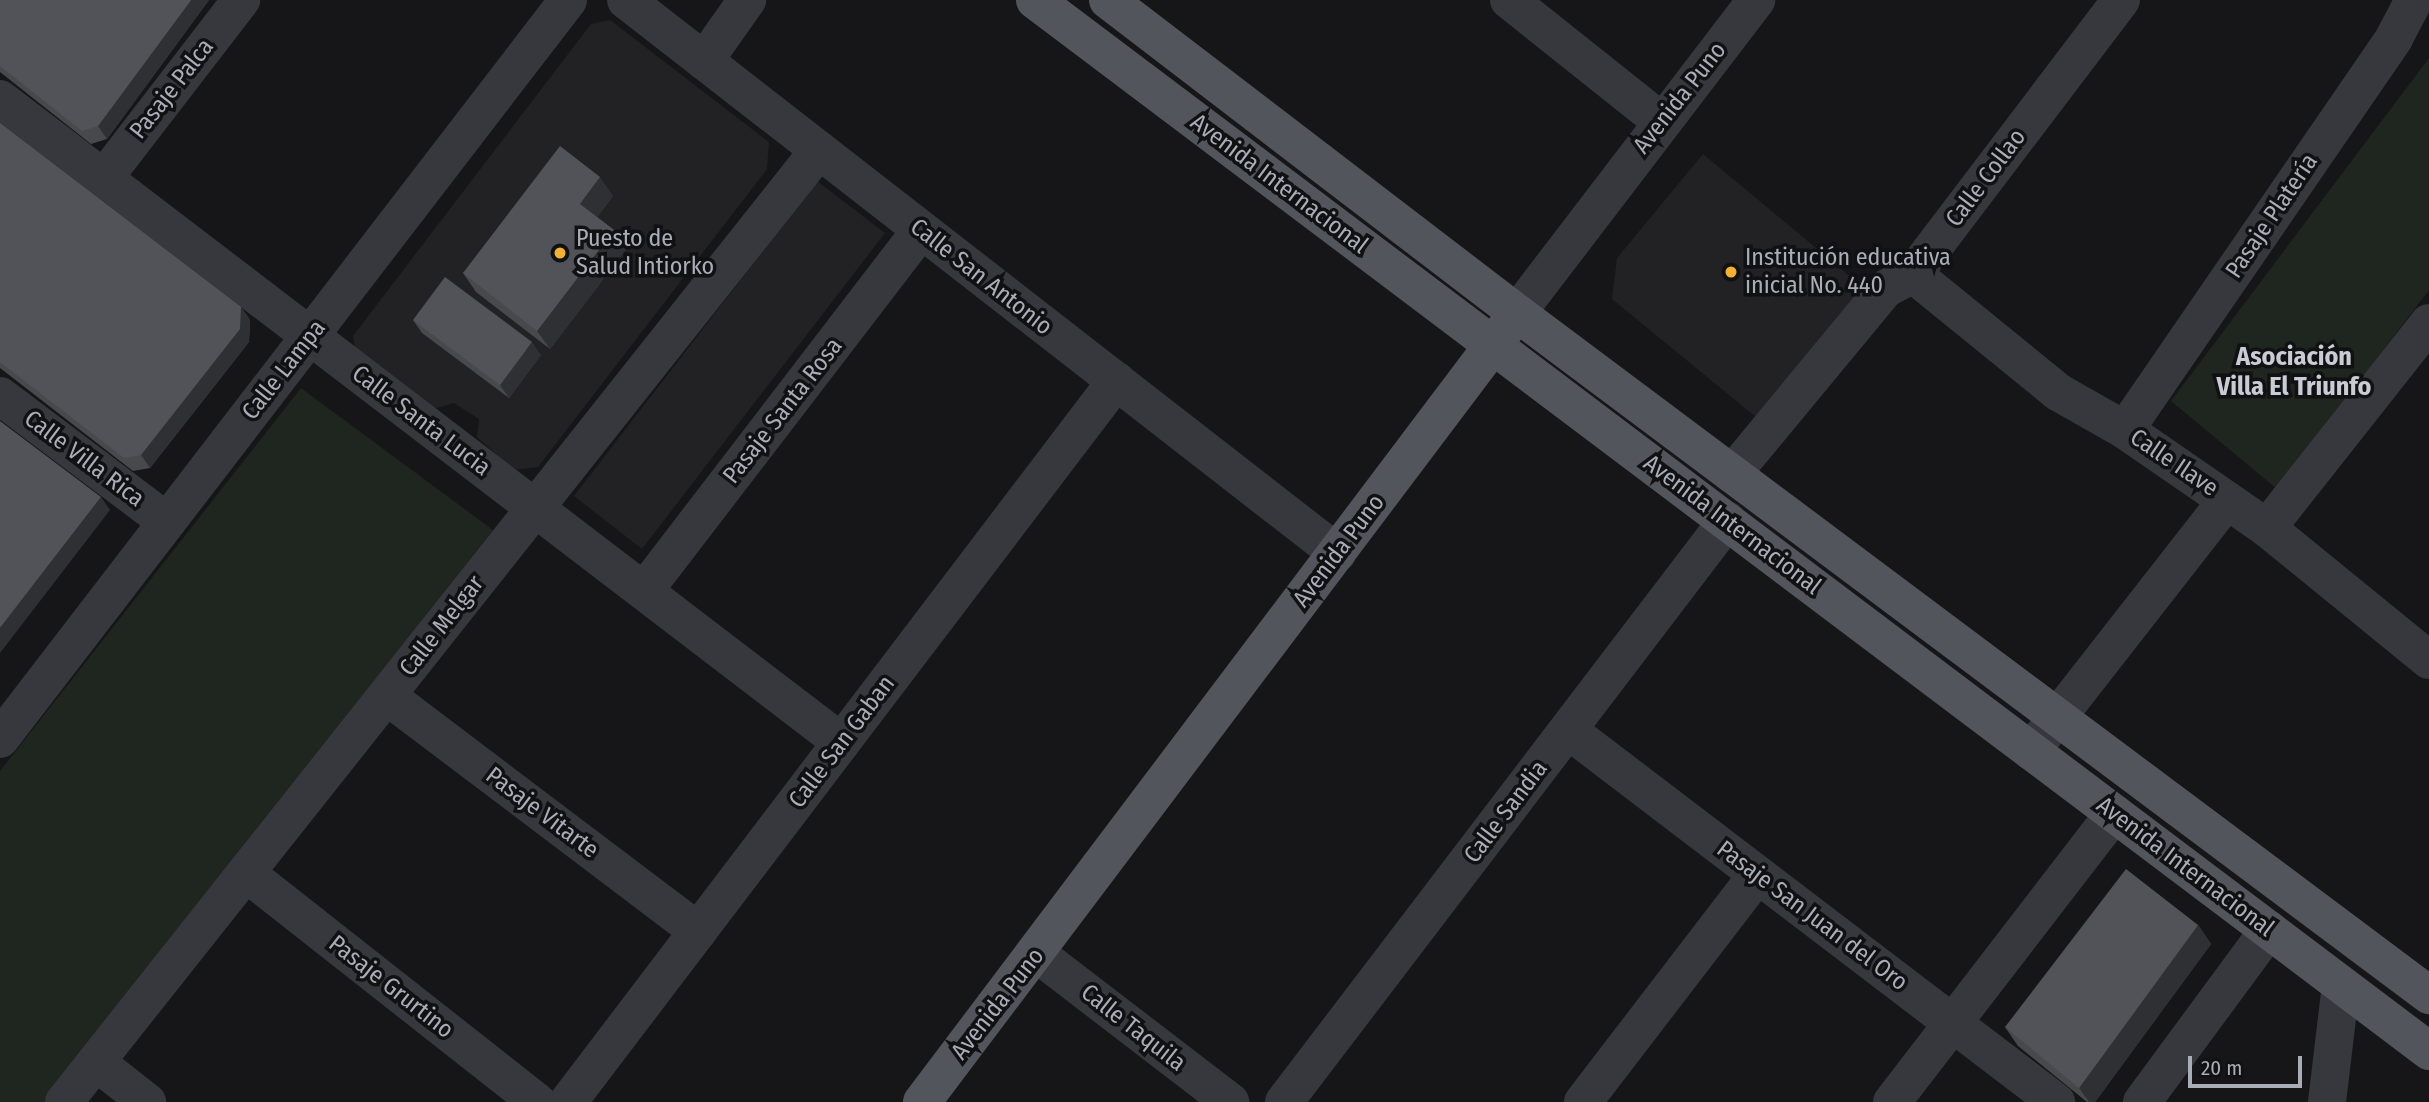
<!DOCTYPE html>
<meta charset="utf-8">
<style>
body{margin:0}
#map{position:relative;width:2429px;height:1102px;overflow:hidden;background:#161618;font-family:"Fira Sans Condensed",sans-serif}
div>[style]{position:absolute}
.built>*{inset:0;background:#222225}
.green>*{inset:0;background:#1e261f}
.minor>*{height:38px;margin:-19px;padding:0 19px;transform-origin:19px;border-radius:19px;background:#37383d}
.major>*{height:38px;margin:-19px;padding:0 19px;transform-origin:19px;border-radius:19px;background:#53555c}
.wall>*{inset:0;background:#47494d}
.shaded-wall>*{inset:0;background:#2f3033}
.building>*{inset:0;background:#525359}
.dots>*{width:19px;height:19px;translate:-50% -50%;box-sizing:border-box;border:4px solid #111113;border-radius:50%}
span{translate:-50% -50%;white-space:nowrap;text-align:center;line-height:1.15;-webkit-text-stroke:7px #111113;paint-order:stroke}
.street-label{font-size:24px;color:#a8adb8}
.poi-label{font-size:24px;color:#a8adb8}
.left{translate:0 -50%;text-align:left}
.neighbourhood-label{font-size:26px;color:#c9ccd4;font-weight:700}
.scale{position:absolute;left:2188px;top:1056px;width:114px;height:32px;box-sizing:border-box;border:4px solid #a8adb8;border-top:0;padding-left:9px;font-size:21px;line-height:24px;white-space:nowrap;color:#a8adb8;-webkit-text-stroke:5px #111113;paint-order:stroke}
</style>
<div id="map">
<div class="built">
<div style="clip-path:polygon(610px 20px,769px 142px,767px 169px,538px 467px,514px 470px,477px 437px,479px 419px,454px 403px,433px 409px,355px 348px,353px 336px,591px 24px)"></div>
<div style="clip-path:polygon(1703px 154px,1863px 287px,1757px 418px,1612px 299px,1617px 258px)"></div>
<div style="clip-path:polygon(817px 181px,885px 233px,642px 549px,574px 496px)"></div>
</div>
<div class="green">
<div style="clip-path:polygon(2429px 58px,2429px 290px,2277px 489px,2171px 401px)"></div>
<div style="clip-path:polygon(301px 388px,493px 530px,45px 1102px,0 1102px,0 771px)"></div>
</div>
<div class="minor">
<div style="left:626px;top:0;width:901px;rotate:37.87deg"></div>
<div style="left:1509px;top:0;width:194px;rotate:38.5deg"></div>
<div style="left:704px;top:61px;width:75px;rotate:-54.8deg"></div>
<div style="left:0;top:99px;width:1059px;rotate:37.4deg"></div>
<div style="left:104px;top:178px;width:225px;rotate:-52.4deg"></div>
<div style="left:1913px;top:274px;width:187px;rotate:39.1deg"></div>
<div style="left:2058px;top:392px;width:77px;rotate:29.6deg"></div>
<div style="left:2125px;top:430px;width:173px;rotate:34.6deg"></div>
<div style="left:2267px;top:528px;width:209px;rotate:39.2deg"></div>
<div style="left:1517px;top:313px;width:394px;rotate:-52.6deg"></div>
<div style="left:0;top:396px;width:209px;rotate:37deg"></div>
<div style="left:2125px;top:430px;width:475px;rotate:-55.5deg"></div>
<div style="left:2394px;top:38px;width:43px;rotate:-62.2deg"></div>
<div style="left:1732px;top:474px;width:240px;rotate:-50.4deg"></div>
<div style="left:1885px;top:289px;width:32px;rotate:-28deg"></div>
<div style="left:1913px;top:274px;width:344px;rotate:-52.8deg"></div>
<div style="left:2267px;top:528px;width:261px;rotate:-51.7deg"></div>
<div style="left:644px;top:591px;width:455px;rotate:-52.5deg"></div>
<div style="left:387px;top:696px;width:390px;rotate:37.1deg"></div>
<div style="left:1568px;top:730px;width:614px;rotate:37.32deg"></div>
<div style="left:0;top:739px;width:932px;rotate:-52.45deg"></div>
<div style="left:2031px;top:751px;width:318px;rotate:-52deg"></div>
<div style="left:246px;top:873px;width:370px;rotate:38.2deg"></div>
<div style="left:1036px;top:953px;width:245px;rotate:37.5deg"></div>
<div style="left:96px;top:1062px;width:65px;rotate:38.1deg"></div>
<div style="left:64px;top:1102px;width:1215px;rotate:-51.58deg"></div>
<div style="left:568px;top:1102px;width:906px;rotate:-52.76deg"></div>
<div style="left:1284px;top:1102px;width:731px;rotate:-52.68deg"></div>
<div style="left:1583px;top:1102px;width:286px;rotate:-52.5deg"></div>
<div style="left:1892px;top:1102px;width:364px;rotate:-52.4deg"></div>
<div style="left:2142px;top:1102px;width:214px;rotate:-53.6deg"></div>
<div style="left:2327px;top:1102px;width:118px;rotate:-83.2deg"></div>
</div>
<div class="major">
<div style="left:1035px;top:0;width:1746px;rotate:37.01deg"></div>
<div style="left:1108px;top:0;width:515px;rotate:37.43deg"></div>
<div style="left:1517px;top:313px;width:1139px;rotate:36.79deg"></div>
<div style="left:922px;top:1102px;width:975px;rotate:-52.97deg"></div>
</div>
<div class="wall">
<div style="clip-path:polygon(0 0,209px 0,107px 139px,91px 144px,0 72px)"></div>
<div style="clip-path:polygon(0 123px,241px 307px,250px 320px,249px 342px,150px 468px,133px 471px,0 368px)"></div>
<div style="clip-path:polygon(613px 196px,597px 217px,614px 230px,627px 248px,550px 349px,476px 292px,463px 273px)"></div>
<div style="clip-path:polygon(413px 320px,541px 355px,509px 398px,422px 333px)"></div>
<div style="clip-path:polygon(2198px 925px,2211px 944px,2095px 1102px,2087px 1102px,2018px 1046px,2005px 1027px)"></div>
</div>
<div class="shaded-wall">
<div style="clip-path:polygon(191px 0,209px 0,107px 139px,98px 126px)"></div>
<div style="clip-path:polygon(600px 177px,613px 196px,593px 223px,580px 204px)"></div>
<div style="clip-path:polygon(614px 230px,627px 248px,550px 349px,537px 331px)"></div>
<div style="clip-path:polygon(241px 307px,250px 320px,249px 342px,150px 468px,141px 455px)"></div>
<div style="clip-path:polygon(532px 342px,541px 355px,509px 398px,500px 385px)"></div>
<div style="clip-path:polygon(101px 497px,110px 510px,0 653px,0 628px)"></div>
<div style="clip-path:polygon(2198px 925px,2211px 944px,2095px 1102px,2089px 1102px,2079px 1088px)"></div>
</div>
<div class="building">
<div style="clip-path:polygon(0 0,191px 0,98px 126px,82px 131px,0 66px)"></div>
<div style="clip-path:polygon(0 123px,241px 307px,240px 329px,141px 455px,124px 458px,0 362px)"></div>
<div style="clip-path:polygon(560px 146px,600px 177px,580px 204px,614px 230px,537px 331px,463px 273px)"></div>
<div style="clip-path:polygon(445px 277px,532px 342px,500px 385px,413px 320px)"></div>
<div style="clip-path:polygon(0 421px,101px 497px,0 628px)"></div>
<div style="clip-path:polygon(2126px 869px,2198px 925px,2079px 1088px,2005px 1027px)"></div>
</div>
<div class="dots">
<div style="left:560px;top:253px;background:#f2b134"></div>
<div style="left:1731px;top:272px;background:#f2b134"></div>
</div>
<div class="street-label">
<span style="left:172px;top:89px;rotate:-52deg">Pasaje Palca</span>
<span style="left:1680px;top:98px;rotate:-52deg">Avenida Puno</span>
<span style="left:1986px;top:178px;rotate:-53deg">Calle Collao</span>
<span style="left:1279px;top:184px;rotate:37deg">Avenida Internacional</span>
<span style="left:2272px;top:216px;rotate:-56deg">Pasaje Platería</span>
<span style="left:981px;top:277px;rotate:38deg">Calle San Antonio</span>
<span style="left:284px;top:370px;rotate:-52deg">Calle Lampa</span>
<span style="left:783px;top:411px;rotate:-52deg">Pasaje Santa Rosa</span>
<span style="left:421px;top:421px;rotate:37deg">Calle Santa Lucia</span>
<span style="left:84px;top:459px;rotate:37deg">Calle Villa Rica</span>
<span style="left:2174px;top:463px;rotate:34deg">Calle Ilave</span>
<span style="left:1732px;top:525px;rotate:37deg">Avenida Internacional</span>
<span style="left:1339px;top:551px;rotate:-53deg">Avenida Puno</span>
<span style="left:442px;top:626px;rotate:-52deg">Calle Melgar</span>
<span style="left:842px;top:742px;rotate:-53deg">Calle San Gaban</span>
<span style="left:1506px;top:812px;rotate:-53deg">Calle Sandia</span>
<span style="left:542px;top:813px;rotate:37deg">Pasaje Vitarte</span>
<span style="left:2185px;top:867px;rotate:37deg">Avenida Internacional</span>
<span style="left:1812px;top:916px;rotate:37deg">Pasaje San Juan del Oro</span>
<span style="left:391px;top:987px;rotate:38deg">Pasaje Grurtino</span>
<span style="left:998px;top:1004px;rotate:-52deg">Avenida Puno</span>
<span style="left:1133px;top:1028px;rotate:38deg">Calle Taquila</span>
</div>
<div class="poi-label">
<span class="left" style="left:576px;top:253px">Puesto de<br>Salud Intiorko</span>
<span class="left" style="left:1745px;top:272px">Institución educativa<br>inicial No. 440</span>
</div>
<div class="neighbourhood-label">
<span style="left:2294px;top:372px">Asociación<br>Villa El Triunfo</span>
</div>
<div class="scale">20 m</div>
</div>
